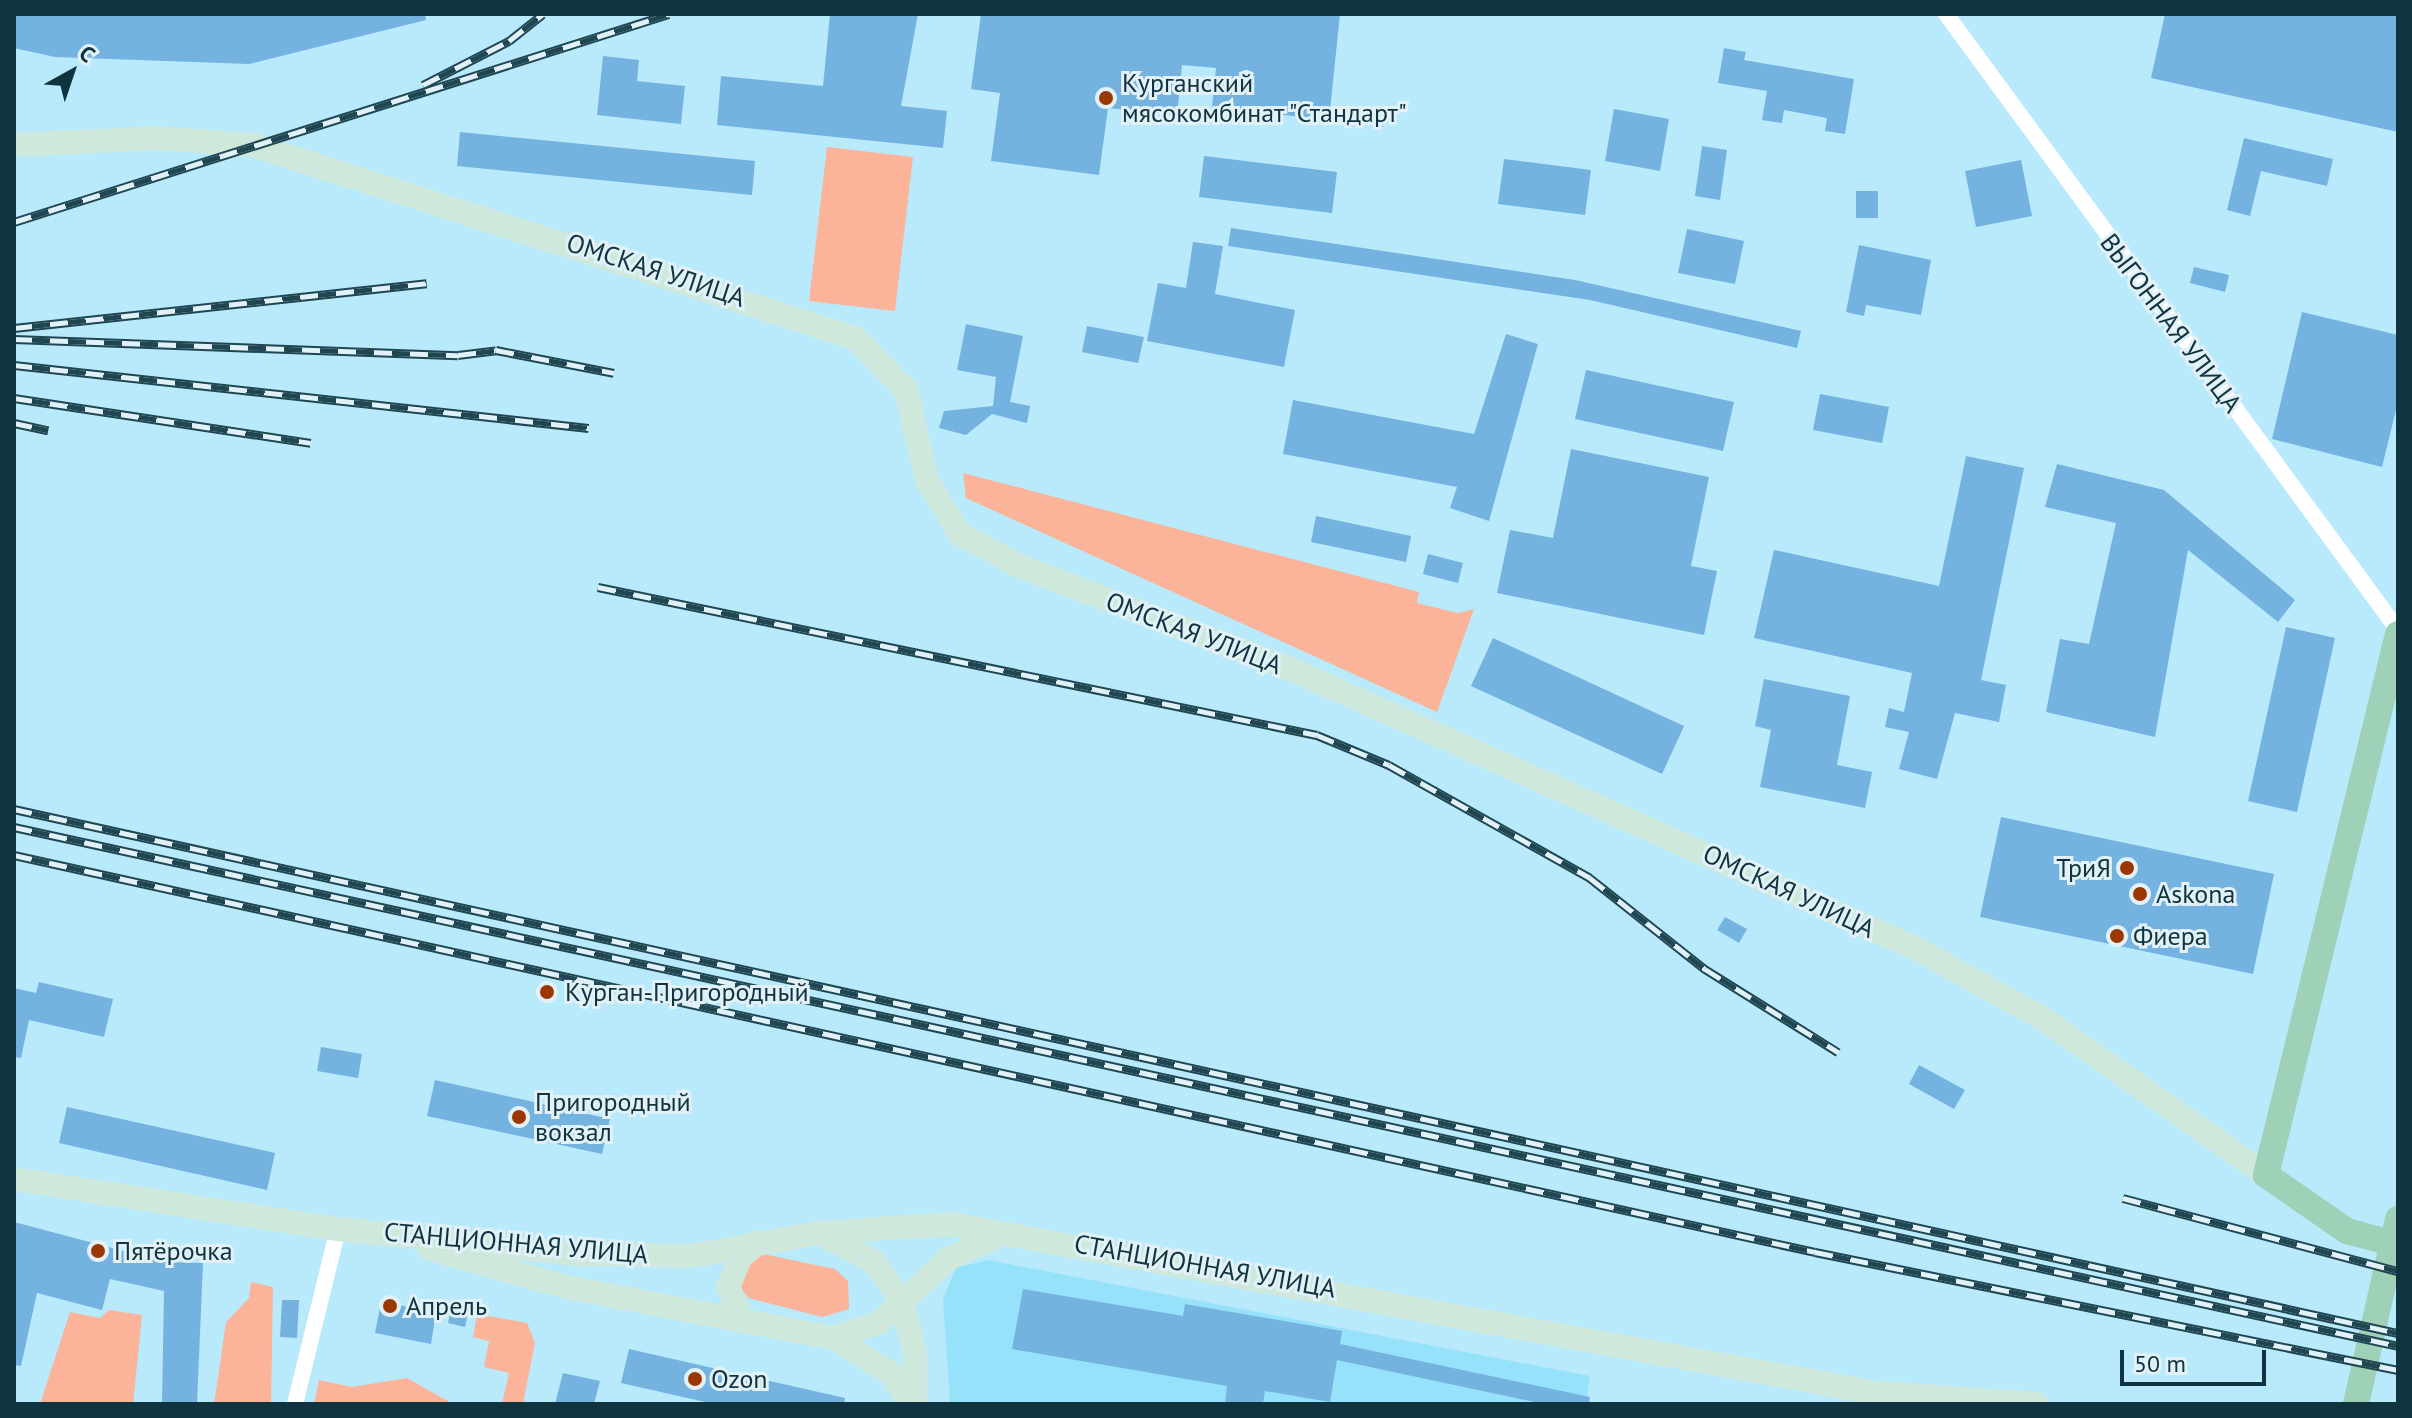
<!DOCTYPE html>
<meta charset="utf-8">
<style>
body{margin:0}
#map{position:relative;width:2412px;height:1418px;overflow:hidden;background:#b9eafb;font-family:"PT Sans",sans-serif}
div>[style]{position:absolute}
.built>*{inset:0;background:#97e2fb}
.green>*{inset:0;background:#fbb399}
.building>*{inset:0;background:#74b2e0}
.street>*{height:16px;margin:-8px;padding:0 8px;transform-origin:8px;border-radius:8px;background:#fff}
.secondary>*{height:24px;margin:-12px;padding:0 12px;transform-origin:12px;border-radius:12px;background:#cee8dc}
.primary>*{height:26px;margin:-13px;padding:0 13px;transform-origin:13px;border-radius:13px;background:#9ed1b8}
.rail>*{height:9px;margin-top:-4.5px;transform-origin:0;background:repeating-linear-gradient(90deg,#e2f1f7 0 18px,#204652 0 36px);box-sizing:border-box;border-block:2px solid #204652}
.dots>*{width:22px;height:22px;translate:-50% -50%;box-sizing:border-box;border:4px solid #e2f1f7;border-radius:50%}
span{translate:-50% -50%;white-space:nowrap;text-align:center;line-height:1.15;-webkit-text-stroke:6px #e2f1f7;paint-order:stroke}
.poi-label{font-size:26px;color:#0f343f}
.left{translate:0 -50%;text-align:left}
.right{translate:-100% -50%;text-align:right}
.street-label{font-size:26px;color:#0f343f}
.frame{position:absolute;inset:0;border:16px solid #0f343f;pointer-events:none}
.north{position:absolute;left:32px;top:32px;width:80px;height:80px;-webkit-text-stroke:6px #e2f1f7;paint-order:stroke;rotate:40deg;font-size:22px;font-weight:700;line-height:32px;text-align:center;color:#0f343f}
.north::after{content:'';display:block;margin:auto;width:28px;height:36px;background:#0f343f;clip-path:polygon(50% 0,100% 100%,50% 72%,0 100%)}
.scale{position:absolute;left:2120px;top:1350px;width:146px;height:36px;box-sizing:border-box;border:4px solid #0f343f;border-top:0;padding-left:10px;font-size:24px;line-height:28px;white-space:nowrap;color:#0f343f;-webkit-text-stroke:6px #e2f1f7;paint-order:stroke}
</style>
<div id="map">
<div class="built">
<div style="clip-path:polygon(988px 1260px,1590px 1376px,1586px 1404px,950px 1404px,943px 1299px,956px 1268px)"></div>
</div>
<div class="green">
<div style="clip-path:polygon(827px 147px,913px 157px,895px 311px,809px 301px)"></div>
<div style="clip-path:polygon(963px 473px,1419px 592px,1417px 603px,1458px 613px,1474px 609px,1437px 712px,966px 498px)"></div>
<div style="clip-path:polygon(759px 1253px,835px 1269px,848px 1281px,849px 1309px,822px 1317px,749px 1298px,738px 1286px,740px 1267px)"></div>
<div style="clip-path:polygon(251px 1282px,273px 1287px,271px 1404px,214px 1404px,226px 1322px,249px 1298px)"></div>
<div style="clip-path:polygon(109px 1310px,142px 1315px,133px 1404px,40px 1404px,70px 1312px,100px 1318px)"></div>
<div style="clip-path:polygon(477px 1314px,527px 1323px,535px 1343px,523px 1404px,502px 1404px,509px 1373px,484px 1367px,489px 1341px,473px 1337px)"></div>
<div style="clip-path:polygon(407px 1378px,453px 1404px,314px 1404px,319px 1380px,352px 1387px)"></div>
</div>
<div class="building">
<div style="clip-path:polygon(14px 14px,425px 14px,426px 20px,249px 64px,55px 57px,14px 48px)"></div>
<div style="clip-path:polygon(830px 14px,918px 14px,901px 106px,947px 111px,943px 148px,717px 125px,721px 76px,823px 86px)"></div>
<div style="clip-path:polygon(981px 14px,1340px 14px,1329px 120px,1212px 107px,1216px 68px,1182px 65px,1177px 116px,1108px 108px,1099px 175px,991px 161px,1000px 93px,971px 89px)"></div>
<div style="clip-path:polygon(2165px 14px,2398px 14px,2398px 132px,2151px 78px)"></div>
<div style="clip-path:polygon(1724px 48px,1746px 52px,1744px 60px,1854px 79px,1845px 134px,1825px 131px,1827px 118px,1784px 110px,1782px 123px,1762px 120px,1767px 91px,1718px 83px)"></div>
<div style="clip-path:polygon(603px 56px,639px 60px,637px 81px,685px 86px,681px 124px,597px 115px)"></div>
<div style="clip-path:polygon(1614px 109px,1669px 119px,1660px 171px,1605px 161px)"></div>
<div style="clip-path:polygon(460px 132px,755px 161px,752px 195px,457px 166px)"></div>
<div style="clip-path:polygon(2244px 138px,2333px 159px,2327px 186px,2261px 171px,2250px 216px,2227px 210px)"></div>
<div style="clip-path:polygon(1702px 146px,1727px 150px,1720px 200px,1695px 196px)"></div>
<div style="clip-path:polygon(1204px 156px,1337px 172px,1332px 213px,1199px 197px)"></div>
<div style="clip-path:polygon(1504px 159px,1591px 170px,1585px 215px,1498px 204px)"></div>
<div style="clip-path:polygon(2021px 160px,2032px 216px,1976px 227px,1965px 171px)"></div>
<div style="clip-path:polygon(1856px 191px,1878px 191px,1878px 218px,1856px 218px)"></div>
<div style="clip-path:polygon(1231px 228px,1575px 280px,1801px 331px,1797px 348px,1590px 300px,1228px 246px)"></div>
<div style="clip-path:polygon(1687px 229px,1744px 241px,1735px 284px,1678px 273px)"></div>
<div style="clip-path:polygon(1193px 242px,1223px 246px,1215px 294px,1295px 310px,1284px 367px,1147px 341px,1158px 283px,1186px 288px)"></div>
<div style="clip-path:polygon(1859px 245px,1931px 260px,1921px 315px,1866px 305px,1864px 316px,1846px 312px)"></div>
<div style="clip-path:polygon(2194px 267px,2229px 275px,2225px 292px,2190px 283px)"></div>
<div style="clip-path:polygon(2302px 312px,2398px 335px,2398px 402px,2382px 467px,2272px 439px)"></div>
<div style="clip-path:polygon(966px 324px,1023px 336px,1010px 402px,1030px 406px,1027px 423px,992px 414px,966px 435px,939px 428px,944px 411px,993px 406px,996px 377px,957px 370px)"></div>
<div style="clip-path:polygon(1087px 326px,1144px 337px,1138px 363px,1082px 352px)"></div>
<div style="clip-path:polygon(1506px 334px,1538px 344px,1489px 521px,1450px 508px,1457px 487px,1283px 454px,1293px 400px,1474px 434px)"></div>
<div style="clip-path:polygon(1586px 370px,1734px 402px,1723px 451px,1575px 419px)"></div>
<div style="clip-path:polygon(1820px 394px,1889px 407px,1882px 443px,1813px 430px)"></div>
<div style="clip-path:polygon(1571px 449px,1709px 477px,1691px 566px,1717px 571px,1704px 635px,1497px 593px,1510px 530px,1553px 538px)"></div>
<div style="clip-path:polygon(1966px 456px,2024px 468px,1981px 680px,2006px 685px,1999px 722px,1955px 713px,1937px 779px,1899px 769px,1909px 732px,1885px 727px,1889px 708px,1904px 712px,1912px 673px,1754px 638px,1774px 550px,1939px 586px)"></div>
<div style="clip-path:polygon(2057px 464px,2164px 490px,2295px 600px,2278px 622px,2188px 550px,2155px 737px,2046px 712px,2060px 639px,2089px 644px,2116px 523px,2045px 507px)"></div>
<div style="clip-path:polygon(1316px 516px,1411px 536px,1406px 562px,1311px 542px)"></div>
<div style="clip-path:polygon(1428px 554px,1463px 563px,1458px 583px,1423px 574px)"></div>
<div style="clip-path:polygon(2286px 627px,2335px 638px,2297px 812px,2248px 801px)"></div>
<div style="clip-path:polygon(1493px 638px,1684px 726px,1662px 774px,1471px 686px)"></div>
<div style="clip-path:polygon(1764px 679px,1850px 696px,1837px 765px,1872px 772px,1865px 808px,1760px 787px,1771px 730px,1755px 726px)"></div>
<div style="clip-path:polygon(2001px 817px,2274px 874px,2253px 974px,1980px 917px)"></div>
<div style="clip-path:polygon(1725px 917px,1747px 929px,1739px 943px,1717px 930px)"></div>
<div style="clip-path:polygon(39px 982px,113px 999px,104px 1037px,29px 1020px,21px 1058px,14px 1057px,14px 988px,36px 993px)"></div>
<div style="clip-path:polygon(321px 1047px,362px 1054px,358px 1078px,317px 1071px)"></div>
<div style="clip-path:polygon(1919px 1065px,1965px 1090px,1954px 1109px,1909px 1084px)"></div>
<div style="clip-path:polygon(435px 1080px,610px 1119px,602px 1154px,427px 1116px)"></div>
<div style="clip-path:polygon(67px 1107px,275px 1153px,267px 1190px,59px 1143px)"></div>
<div style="clip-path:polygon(14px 1222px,165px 1262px,203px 1263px,197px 1404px,162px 1404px,164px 1291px,110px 1279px,102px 1310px,37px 1293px,21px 1366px,14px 1365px)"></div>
<div style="clip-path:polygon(1023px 1289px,1183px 1316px,1185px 1304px,1342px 1331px,1340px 1344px,1590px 1397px,1589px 1404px,1544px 1404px,1337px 1360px,1330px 1402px,1265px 1391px,1263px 1404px,1225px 1404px,1227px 1386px,1012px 1349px)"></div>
<div style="clip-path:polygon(282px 1300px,299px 1300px,297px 1338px,280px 1337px)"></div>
<div style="clip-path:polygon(381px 1302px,436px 1312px,431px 1344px,375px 1333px)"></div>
<div style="clip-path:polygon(452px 1305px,469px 1308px,465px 1327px,448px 1323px)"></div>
<div style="clip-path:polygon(629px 1349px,845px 1398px,844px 1404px,714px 1404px,621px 1383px)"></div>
<div style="clip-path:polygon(563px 1373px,600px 1381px,594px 1404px,555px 1404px)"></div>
</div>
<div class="street">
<div style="left:1946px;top:14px;width:764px;rotate:53.73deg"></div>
<div style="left:295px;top:1404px;width:180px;rotate:-76.2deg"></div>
</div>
<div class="secondary">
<div style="left:14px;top:145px;width:141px;rotate:-2.8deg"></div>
<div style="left:155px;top:138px;width:98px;rotate:4.1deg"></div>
<div style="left:253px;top:145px;width:632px;rotate:17.78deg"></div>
<div style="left:855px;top:338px;width:73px;rotate:45.6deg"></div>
<div style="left:906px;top:390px;width:92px;rotate:76.9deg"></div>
<div style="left:927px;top:480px;width:63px;rotate:58.6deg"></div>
<div style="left:960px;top:534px;width:67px;rotate:28.5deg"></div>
<div style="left:1019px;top:566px;width:288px;rotate:20.8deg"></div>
<div style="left:1288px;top:668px;width:689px;rotate:24.07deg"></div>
<div style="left:1917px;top:949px;width:143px;rotate:28.9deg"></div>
<div style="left:2042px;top:1018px;width:274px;rotate:35deg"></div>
<div style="left:14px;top:1179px;width:328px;rotate:8.8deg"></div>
<div style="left:338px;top:1229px;width:240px;rotate:6deg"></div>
<div style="left:577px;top:1254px;width:115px;rotate:1deg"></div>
<div style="left:692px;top:1256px;width:129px;rotate:-10.3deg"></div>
<div style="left:819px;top:1233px;width:132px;rotate:-3.9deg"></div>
<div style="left:951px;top:1224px;width:940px;rotate:10.35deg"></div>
<div style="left:1876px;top:1393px;width:161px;rotate:3.9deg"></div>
<div style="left:821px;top:1234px;width:59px;rotate:27.4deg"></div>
<div style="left:873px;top:1261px;width:49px;rotate:54.1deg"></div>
<div style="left:902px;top:1301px;width:56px;rotate:76.5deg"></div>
<div style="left:915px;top:1355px;width:49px;rotate:90deg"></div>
<div style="left:430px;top:1249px;width:141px;rotate:15.6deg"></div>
<div style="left:566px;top:1287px;width:272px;rotate:10.8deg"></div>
<div style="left:833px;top:1338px;width:69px;rotate:31.4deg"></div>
<div style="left:892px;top:1374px;width:35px;rotate:59deg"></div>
<div style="left:742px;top:1318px;width:34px;rotate:-114deg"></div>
<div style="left:728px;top:1287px;width:33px;rotate:-67deg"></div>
<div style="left:741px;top:1257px;width:23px;rotate:-41deg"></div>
<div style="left:833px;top:1338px;width:50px;rotate:-18.8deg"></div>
<div style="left:880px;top:1322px;width:94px;rotate:-42.8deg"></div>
<div style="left:949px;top:1258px;width:59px;rotate:-24deg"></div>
</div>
<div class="primary">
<div style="left:2398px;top:634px;width:557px;rotate:103.71deg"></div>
<div style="left:2266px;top:1175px;width:98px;rotate:34.7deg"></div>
<div style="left:2347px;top:1231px;width:53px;rotate:15.4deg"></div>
<div style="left:2356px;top:1404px;width:190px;rotate:-77.2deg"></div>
</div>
<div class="rail">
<div style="left:423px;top:85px;width:97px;rotate:-27.1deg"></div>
<div style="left:509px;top:41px;width:43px;rotate:-38.5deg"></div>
<div style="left:14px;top:222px;width:687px;rotate:-17.62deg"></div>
<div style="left:14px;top:328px;width:415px;rotate:-6.2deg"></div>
<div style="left:14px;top:339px;width:444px;rotate:2.1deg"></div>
<div style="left:458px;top:355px;width:38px;rotate:-7deg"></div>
<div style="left:496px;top:350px;width:120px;rotate:11deg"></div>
<div style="left:14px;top:365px;width:578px;rotate:6.25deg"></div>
<div style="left:14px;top:398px;width:300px;rotate:8.6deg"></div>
<div style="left:14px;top:423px;width:35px;rotate:12deg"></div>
<div style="left:598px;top:587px;width:734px;rotate:11.63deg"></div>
<div style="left:1317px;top:735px;width:78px;rotate:22.6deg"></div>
<div style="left:1389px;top:765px;width:231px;rotate:29.3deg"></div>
<div style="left:1590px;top:878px;width:147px;rotate:38.4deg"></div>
<div style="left:1705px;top:969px;width:157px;rotate:32deg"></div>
<div style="left:14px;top:809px;width:2441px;rotate:12.4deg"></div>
<div style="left:14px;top:827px;width:2440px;rotate:12.28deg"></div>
<div style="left:14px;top:855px;width:1844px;rotate:12.43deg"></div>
<div style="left:1815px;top:1252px;width:595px;rotate:11.44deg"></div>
<div style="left:2123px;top:1198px;width:285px;rotate:14.9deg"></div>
</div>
<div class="dots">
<div style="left:1106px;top:98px;background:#9b3703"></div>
<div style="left:2127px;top:868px;background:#9b3703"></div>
<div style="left:2140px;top:894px;background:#9b3703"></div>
<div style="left:2117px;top:936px;background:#9b3703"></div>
<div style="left:547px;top:992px;background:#9b3703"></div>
<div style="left:519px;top:1117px;background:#9b3703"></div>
<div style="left:98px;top:1251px;background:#9b3703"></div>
<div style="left:390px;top:1306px;background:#9b3703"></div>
<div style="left:695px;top:1379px;background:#9b3703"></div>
</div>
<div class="poi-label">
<span class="left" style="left:1122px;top:98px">Курганский<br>мясокомбинат "Стандарт"</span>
<span class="right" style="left:2111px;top:868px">ТриЯ</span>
<span class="left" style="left:2156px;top:894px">Askona</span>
<span class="left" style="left:2133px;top:936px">Фиера</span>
<span class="left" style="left:565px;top:992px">Курган-Пригородный</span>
<span class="left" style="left:535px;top:1117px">Пригородный<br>вокзал</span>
<span class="left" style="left:114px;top:1251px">Пятёрочка</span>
<span class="left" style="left:406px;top:1306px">Апрель</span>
<span class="left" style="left:711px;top:1379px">Ozon</span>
</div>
<div class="street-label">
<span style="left:656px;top:270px;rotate:18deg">ОМСКАЯ УЛИЦА</span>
<span style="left:2171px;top:323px;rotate:53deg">ВЫГОННАЯ УЛИЦА</span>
<span style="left:1194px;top:633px;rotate:21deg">ОМСКАЯ УЛИЦА</span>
<span style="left:1789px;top:891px;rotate:25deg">ОМСКАЯ УЛИЦА</span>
<span style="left:516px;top:1243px;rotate:5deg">СТАНЦИОННАЯ УЛИЦА</span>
<span style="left:1205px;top:1266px;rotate:10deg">СТАНЦИОННАЯ УЛИЦА</span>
</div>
<div class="frame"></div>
<div class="north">С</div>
<div class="scale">50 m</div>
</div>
